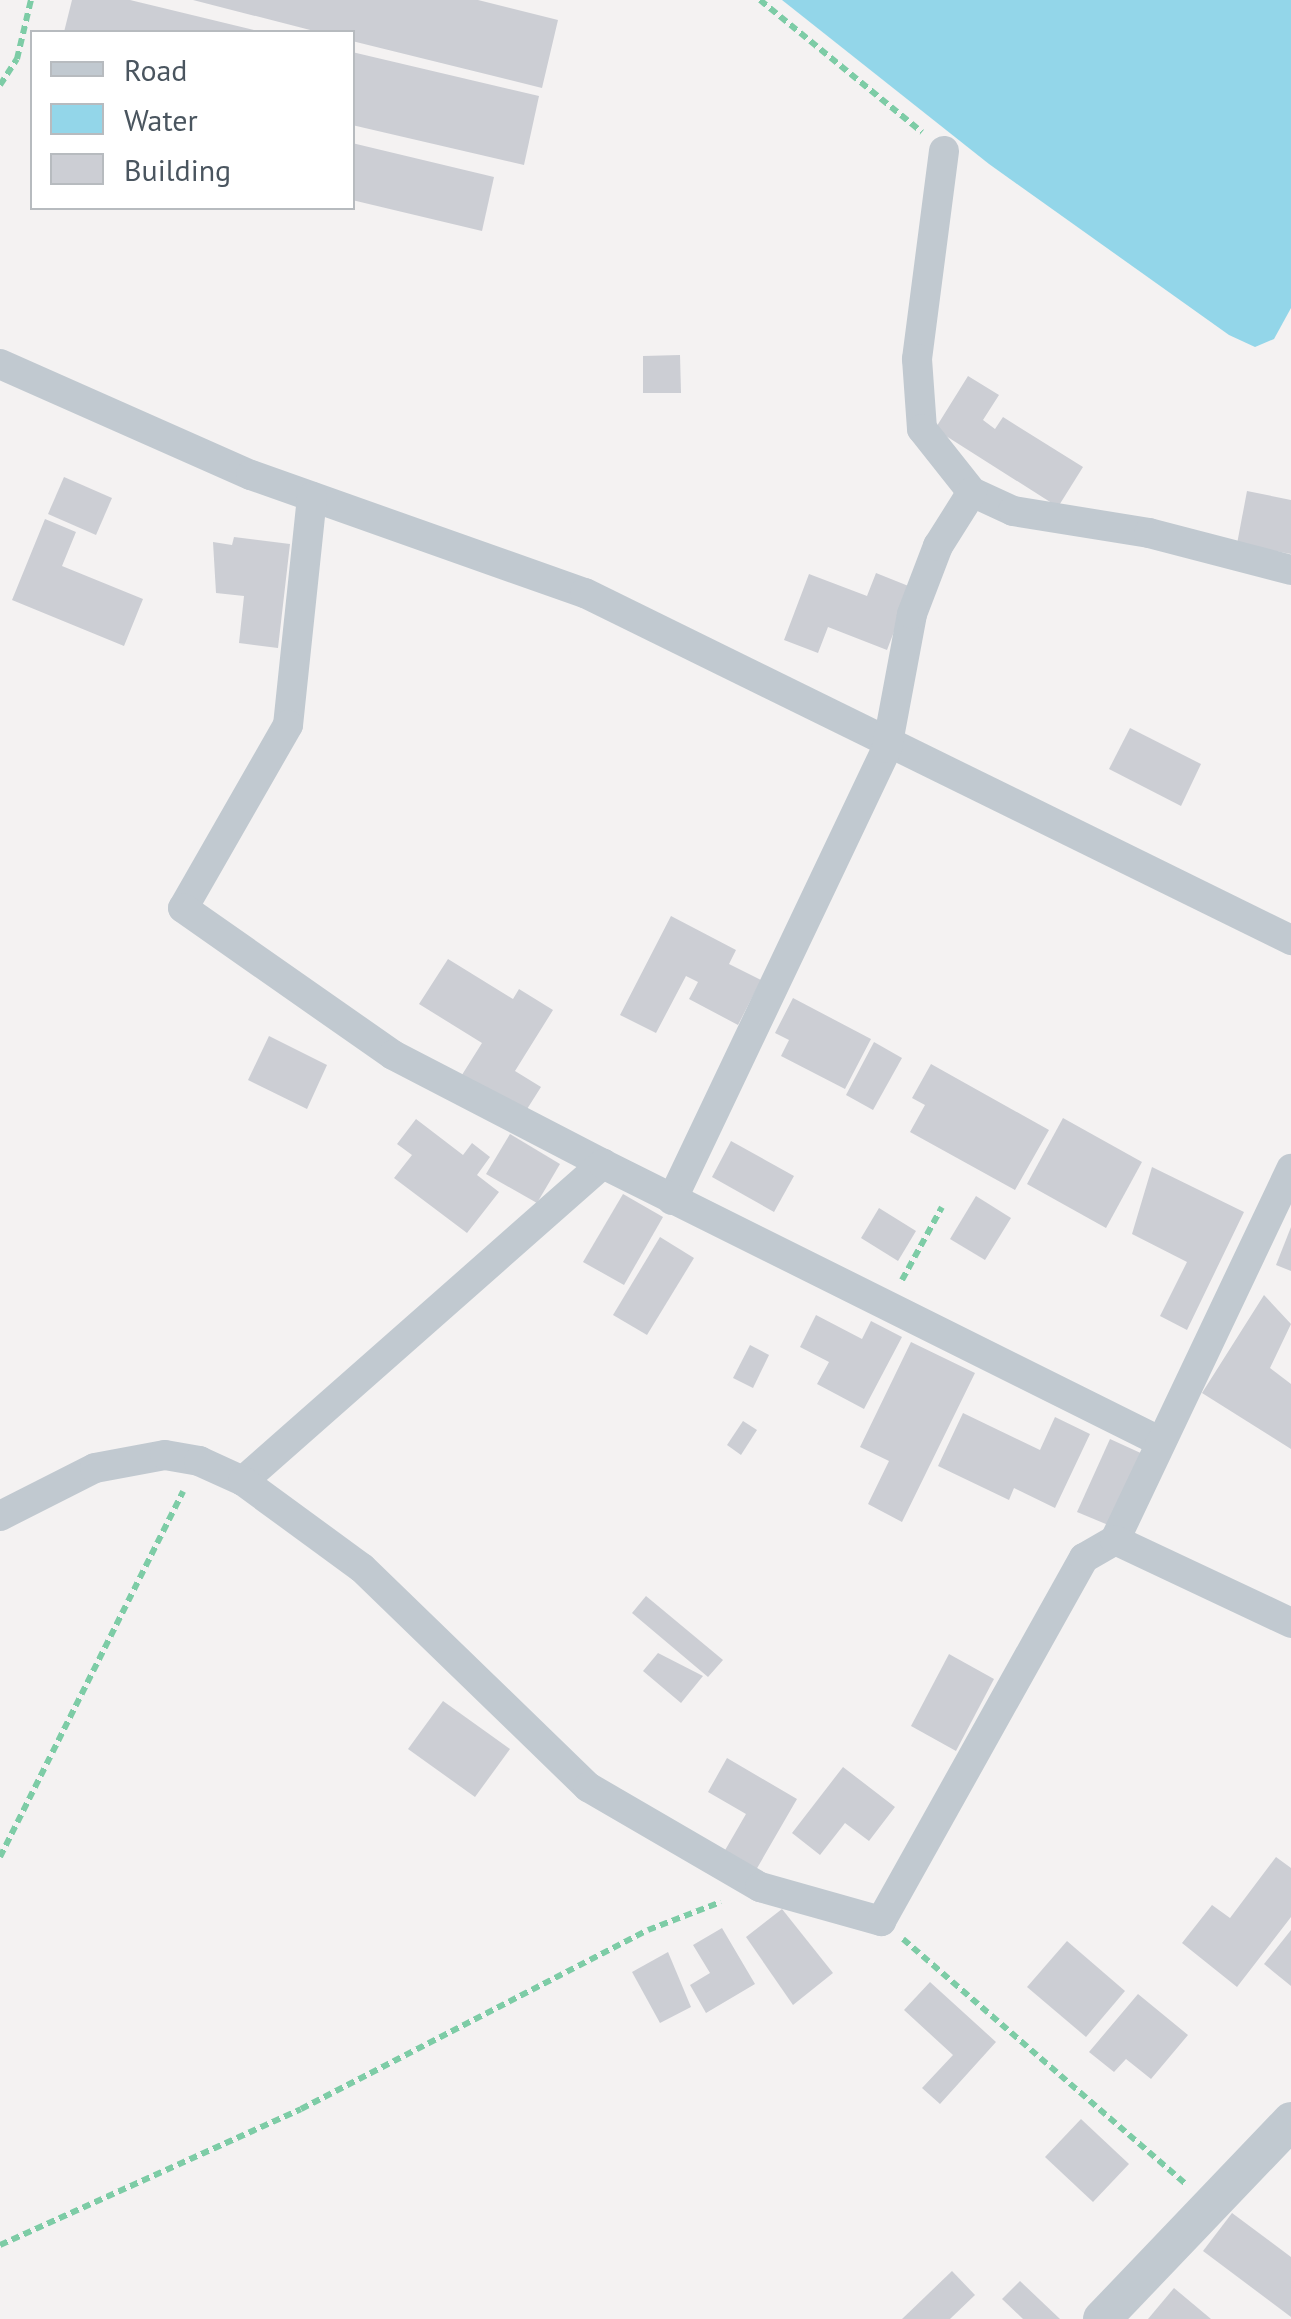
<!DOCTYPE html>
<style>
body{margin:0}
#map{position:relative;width:1291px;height:2319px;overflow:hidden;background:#f4f2f2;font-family:"PT Sans",sans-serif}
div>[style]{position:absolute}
.water>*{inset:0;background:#93d6e9}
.building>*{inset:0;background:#ccced4}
.path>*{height:6px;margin-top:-3px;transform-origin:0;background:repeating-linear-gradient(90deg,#7dcca6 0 8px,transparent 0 13px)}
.minor>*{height:30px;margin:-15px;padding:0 15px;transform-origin:15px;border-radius:15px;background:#c1c9d0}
.tertiary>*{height:38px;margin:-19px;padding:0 19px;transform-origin:19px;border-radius:19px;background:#c1c9d0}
span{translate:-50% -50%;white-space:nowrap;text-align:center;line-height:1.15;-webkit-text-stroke:8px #fff;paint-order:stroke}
.legend{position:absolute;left:30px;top:30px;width:325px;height:180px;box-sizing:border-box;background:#fff;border:2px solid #b7bbbf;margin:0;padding:12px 18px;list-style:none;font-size:30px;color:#4a555f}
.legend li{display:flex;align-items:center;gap:20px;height:50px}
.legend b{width:50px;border:2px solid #b7bbbf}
</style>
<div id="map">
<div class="water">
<div style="clip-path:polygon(782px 0,1291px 0,1291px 308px,1274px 339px,1255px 347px,1229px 335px,989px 164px)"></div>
</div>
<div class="building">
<div style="clip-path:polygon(72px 0,130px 0,262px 32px,64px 32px)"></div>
<div style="clip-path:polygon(193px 0,478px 0,558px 20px,542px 88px,352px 41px,352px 32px,318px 32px)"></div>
<div style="clip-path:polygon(352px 52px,539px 96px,524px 165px,352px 125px)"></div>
<div style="clip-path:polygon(352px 143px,494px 177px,482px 231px,352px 200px)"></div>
<div style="clip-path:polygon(680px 355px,681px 393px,643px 393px,643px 356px)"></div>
<div style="clip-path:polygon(968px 376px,999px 395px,983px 420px,995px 429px,1003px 417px,1083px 467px,1058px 507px,935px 429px)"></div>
<div style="clip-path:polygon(64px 477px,112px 498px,96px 535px,48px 514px)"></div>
<div style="clip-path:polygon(1247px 491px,1291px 500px,1291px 554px,1237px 544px)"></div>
<div style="clip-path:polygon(45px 519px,76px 532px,62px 566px,143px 599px,124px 646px,12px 600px)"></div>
<div style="clip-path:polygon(234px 537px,290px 544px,278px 648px,239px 643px,244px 596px,216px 593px,213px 542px,232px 545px)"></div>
<div style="clip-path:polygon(876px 573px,911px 587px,887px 650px,828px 627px,818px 653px,784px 640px,809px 574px,867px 596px)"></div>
<div style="clip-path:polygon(1130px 728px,1201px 764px,1181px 806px,1109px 769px)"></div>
<div style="clip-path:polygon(671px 916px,736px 950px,729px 964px,761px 980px,738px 1025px,689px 999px,698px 982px,686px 976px,656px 1033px,620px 1015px)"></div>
<div style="clip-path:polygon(448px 959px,513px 999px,519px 989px,553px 1010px,515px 1071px,541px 1087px,522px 1117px,460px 1078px,482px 1043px,419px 1004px)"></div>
<div style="clip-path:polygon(793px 998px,871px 1039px,845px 1089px,781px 1056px,789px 1040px,775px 1033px)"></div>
<div style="clip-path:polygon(269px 1036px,327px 1065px,307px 1109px,248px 1080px)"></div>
<div style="clip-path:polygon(874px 1042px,902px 1058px,873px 1110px,846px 1095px)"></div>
<div style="clip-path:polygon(931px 1064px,1049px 1130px,1015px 1190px,910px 1132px,925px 1105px,912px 1098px)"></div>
<div style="clip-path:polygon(1063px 1118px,1142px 1162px,1106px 1228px,1027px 1184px)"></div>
<div style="clip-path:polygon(416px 1119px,463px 1155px,472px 1143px,490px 1157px,477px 1175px,499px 1192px,467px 1233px,394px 1178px,412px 1155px,397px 1144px)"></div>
<div style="clip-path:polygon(510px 1134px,560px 1164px,537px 1203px,486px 1174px)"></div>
<div style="clip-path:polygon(731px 1141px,794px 1176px,774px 1212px,712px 1177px)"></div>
<div style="clip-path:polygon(1152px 1167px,1244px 1212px,1187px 1330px,1160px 1316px,1187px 1262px,1132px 1234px)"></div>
<div style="clip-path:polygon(623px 1194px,663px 1217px,624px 1285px,583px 1262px)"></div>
<div style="clip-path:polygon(976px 1196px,1011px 1218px,985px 1260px,950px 1239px)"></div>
<div style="clip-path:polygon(879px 1208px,916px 1231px,898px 1261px,861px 1238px)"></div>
<div style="clip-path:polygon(1291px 1227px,1291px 1271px,1276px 1265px)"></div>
<div style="clip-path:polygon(660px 1237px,694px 1258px,647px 1335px,613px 1315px)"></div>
<div style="clip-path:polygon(1264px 1295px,1291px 1324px,1270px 1368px,1291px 1384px,1291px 1449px,1202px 1393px)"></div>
<div style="clip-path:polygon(816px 1315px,862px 1339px,871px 1321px,902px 1337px,864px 1409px,817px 1384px,829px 1362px,800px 1347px)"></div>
<div style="clip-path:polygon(911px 1342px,975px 1373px,902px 1522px,868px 1504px,889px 1461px,860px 1447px)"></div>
<div style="clip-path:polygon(750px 1345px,769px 1355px,753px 1388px,733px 1378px)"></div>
<div style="clip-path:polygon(963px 1413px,1040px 1450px,1055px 1417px,1090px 1434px,1055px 1508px,1014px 1488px,1009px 1500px,938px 1466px)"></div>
<div style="clip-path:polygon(743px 1421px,757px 1430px,741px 1455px,727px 1445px)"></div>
<div style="clip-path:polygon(1110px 1439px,1145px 1455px,1113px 1527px,1077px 1512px)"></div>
<div style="clip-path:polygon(646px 1596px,723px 1660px,708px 1677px,632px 1613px)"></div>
<div style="clip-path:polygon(658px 1653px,703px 1676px,681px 1703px,643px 1671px)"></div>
<div style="clip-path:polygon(949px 1654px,994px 1679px,956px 1751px,911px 1726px)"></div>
<div style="clip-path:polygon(443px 1701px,510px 1749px,475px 1797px,408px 1749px)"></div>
<div style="clip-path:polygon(727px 1758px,797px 1799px,756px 1870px,724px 1852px,746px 1814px,708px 1792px)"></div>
<div style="clip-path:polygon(843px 1767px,895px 1807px,869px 1841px,845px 1823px,820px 1855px,792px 1833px)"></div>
<div style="clip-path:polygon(1276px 1857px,1291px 1868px,1291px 1917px,1237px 1987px,1182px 1943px,1212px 1905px,1230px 1918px)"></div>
<div style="clip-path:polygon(782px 1909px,833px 1973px,793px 2005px,746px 1937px)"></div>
<div style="clip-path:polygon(722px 1928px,755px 1984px,706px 2013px,690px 1985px,710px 1973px,693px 1945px)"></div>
<div style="clip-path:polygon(1291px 1930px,1291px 1986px,1264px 1964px)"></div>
<div style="clip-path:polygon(1067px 1941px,1125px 1991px,1086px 2037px,1027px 1987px)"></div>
<div style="clip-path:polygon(668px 1952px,691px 2007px,660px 2023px,632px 1972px)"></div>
<div style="clip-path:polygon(930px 1982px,996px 2042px,940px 2104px,922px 2088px,953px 2055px,904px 2010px)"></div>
<div style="clip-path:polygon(1138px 1994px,1188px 2035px,1151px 2079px,1126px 2059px,1114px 2072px,1089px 2052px)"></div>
<div style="clip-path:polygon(1081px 2119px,1129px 2164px,1093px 2202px,1045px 2157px)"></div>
<div style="clip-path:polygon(1232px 2213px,1291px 2257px,1291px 2317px,1203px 2251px)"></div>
<div style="clip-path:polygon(952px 2271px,975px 2295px,950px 2319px,902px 2319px)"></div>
<div style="clip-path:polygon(1020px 2281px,1060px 2319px,1023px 2319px,1002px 2299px)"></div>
<div style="clip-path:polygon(1174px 2288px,1211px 2319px,1148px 2319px)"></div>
</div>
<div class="path">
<div style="left:760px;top:0;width:209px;rotate:39.2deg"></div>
<div style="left:0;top:85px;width:31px;rotate:-57deg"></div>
<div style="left:17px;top:59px;width:61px;rotate:-76.7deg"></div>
<div style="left:902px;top:1280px;width:83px;rotate:-61.3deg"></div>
<div style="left:0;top:1857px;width:409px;rotate:-63.4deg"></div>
<div style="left:903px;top:1939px;width:373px;rotate:40.9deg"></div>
<div style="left:0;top:2245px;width:330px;rotate:-24.3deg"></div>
<div style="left:301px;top:2109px;width:390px;rotate:-27.3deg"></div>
<div style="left:648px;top:1930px;width:78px;rotate:-21deg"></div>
</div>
<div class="minor">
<div style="left:944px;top:151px;width:210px;rotate:97.4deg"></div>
<div style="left:917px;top:359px;width:70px;rotate:85.9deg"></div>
<div style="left:922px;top:429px;width:80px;rotate:51.6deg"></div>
<div style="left:972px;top:492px;width:45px;rotate:24.9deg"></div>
<div style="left:1013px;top:511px;width:138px;rotate:9.2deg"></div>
<div style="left:1149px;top:533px;width:147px;rotate:14.6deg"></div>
<div style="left:0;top:364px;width:274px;rotate:23.9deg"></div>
<div style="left:251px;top:475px;width:354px;rotate:19.5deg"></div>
<div style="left:585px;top:593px;width:787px;rotate:26.17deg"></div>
<div style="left:312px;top:497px;width:229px;rotate:96deg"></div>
<div style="left:288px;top:725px;width:211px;rotate:119.8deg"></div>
<div style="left:183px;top:908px;width:256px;rotate:35deg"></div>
<div style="left:393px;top:1055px;width:237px;rotate:27.4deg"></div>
<div style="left:672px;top:1200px;width:501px;rotate:-64.56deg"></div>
<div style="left:887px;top:748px;width:136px;rotate:-79.4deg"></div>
<div style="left:912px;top:614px;width:73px;rotate:-69.1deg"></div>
<div style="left:938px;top:546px;width:64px;rotate:-57.8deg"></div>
<div style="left:243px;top:1481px;width:480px;rotate:-41.4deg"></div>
<div style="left:603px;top:1164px;width:619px;rotate:26.48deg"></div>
<div style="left:0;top:1516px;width:106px;rotate:-26.8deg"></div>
<div style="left:95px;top:1468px;width:71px;rotate:-10.5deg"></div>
<div style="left:165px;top:1455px;width:35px;rotate:10deg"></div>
<div style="left:199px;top:1461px;width:48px;rotate:24.4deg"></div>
<div style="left:243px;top:1481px;width:147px;rotate:36.2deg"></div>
<div style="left:362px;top:1568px;width:315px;rotate:44.1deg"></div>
<div style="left:588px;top:1787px;width:199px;rotate:30.2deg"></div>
<div style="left:760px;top:1887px;width:126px;rotate:15.7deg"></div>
<div style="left:881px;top:1921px;width:416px;rotate:-60.8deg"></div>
<div style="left:1084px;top:1558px;width:36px;rotate:-30deg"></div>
<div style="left:1115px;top:1540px;width:411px;rotate:-64.6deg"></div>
<div style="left:1115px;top:1540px;width:195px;rotate:25.2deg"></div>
</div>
<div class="tertiary">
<div style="left:1102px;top:2319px;width:274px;rotate:-46.3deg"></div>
</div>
<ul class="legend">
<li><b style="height:12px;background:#c1c9d0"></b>Road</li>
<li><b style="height:28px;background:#93d6e9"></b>Water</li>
<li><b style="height:28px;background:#ccced4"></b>Building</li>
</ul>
</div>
